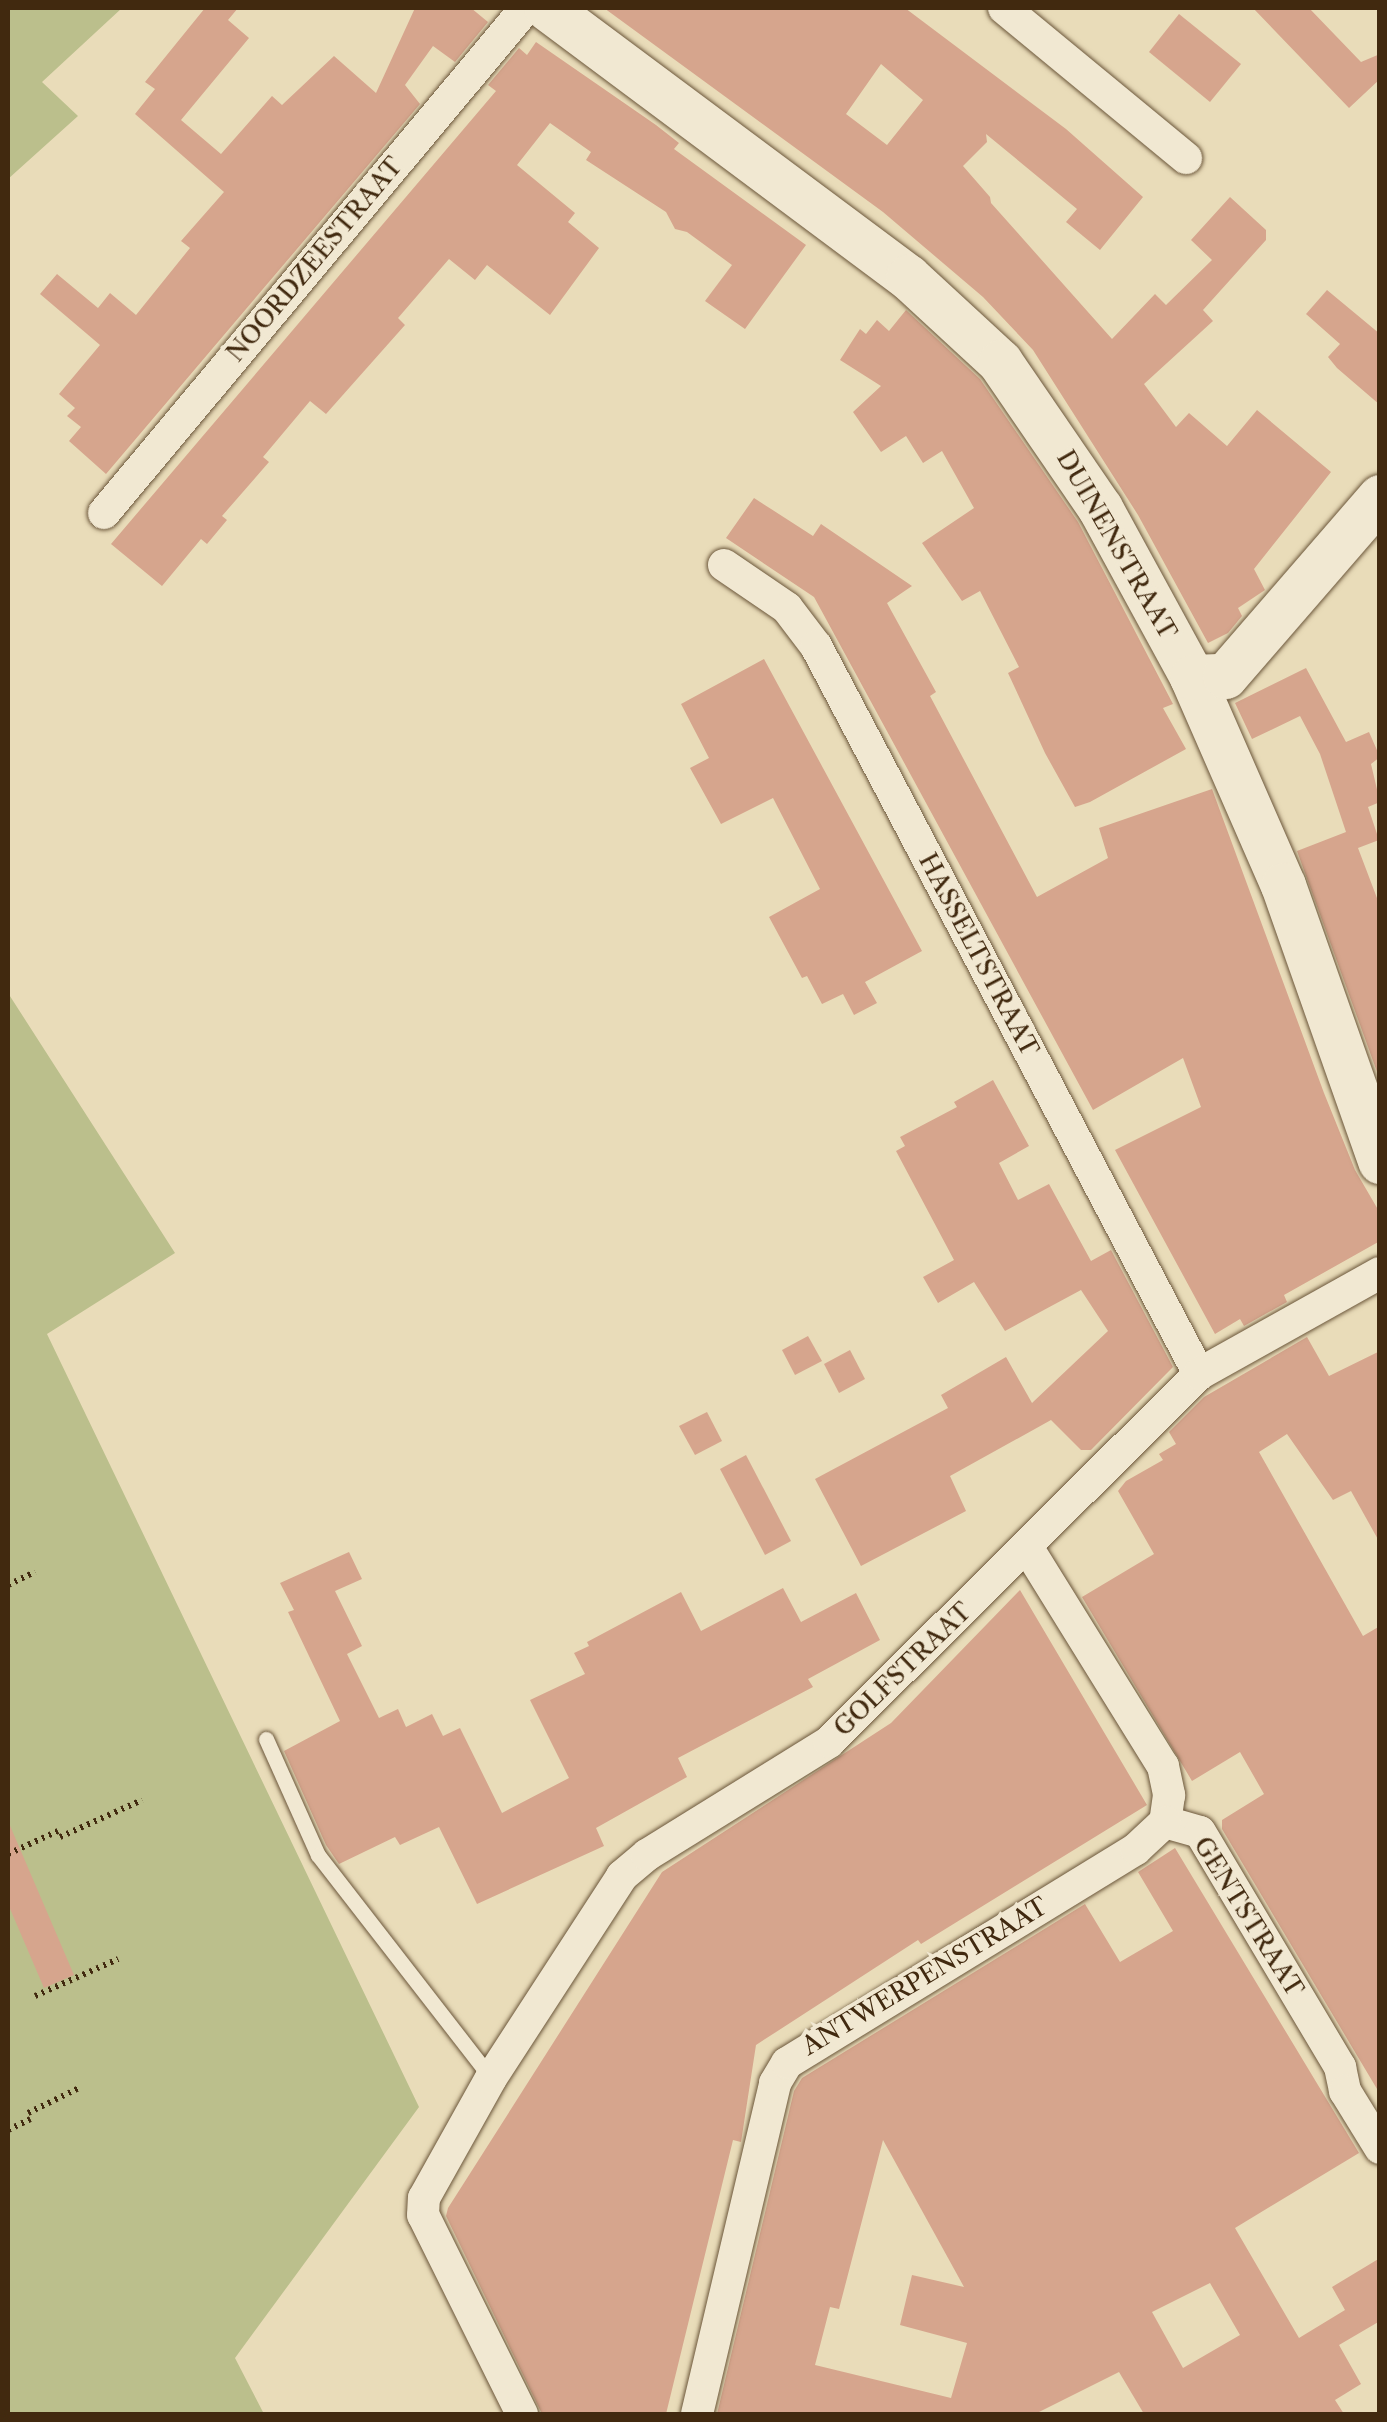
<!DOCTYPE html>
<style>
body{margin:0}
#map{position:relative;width:1387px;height:2422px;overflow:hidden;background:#e9dcb9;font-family:"Libre Caslon Text",serif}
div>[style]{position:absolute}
.green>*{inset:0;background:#bbbf8c}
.building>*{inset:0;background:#d6a58d}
.path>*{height:6px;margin-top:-3px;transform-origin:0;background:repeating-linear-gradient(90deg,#41290f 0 2.5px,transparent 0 7.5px)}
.roads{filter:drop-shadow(0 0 2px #6b563a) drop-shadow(0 0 2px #6b563a)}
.lane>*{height:15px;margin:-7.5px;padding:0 7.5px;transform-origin:7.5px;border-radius:7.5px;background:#f1e8d2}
.street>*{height:32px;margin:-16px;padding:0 16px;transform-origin:16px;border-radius:16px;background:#f1e8d2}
.secondary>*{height:45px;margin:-22.5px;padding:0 22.5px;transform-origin:22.5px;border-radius:22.5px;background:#f1e8d2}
span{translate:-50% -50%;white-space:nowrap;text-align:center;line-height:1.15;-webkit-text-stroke:8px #f1e8d2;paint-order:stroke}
.street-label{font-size:25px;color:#41290f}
.frame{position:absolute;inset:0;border:10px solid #41290f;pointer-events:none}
</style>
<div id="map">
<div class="green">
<div style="clip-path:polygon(8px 8px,122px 8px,42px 82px,78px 116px,8px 179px)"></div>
<div style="clip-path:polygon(8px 993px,175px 1253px,47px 1334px,419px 2107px,235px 2358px,264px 2414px,8px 2414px)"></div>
</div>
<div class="building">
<div style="clip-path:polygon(205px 8px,238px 8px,228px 20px,249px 38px,181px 120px,221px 154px,272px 96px,282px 105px,334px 56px,376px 93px,415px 8px,471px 8px,488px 22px,455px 62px,433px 46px,405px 85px,420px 104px,106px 474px,69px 441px,81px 427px,67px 416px,75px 408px,59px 394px,100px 345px,40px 294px,57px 274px,98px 308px,110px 293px,136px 315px,190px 248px,181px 241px,224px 192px,135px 114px,155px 89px,145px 82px)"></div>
<div style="clip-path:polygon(evenodd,604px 8px,905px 8px,1066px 129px,1143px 197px,1100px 250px,1066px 222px,1077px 209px,986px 134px,987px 142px,963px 166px,990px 197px,991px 203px,1112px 339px,1155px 294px,1166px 305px,1212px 260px,1191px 240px,1230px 197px,1266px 230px,1266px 240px,1203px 310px,1213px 321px,1144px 384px,1176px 427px,1189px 413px,1227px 446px,1257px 410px,1331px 472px,1254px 569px,1265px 590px,1238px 608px,1242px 616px,1228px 633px,1208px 643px,1138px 515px,1033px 350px,983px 297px,883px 212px,604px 8px,881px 64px,923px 100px,887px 145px,846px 114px,881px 64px)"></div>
<div style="clip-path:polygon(1253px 8px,1309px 8px,1361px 62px,1380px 54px,1380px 79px,1349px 108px)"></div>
<div style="clip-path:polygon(1179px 14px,1241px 64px,1210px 102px,1149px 52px)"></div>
<div style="clip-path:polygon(536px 42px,656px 125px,679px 143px,674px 149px,806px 245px,745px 329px,705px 301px,732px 265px,687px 232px,675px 229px,666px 212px,586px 160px,591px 152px,550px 123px,517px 165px,575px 213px,568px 222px,599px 248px,550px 315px,487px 265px,475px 280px,449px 259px,398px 318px,405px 325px,326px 414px,310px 401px,263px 457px,269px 462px,222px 516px,227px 520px,207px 544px,201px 539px,162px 586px,111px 544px,496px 91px,488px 85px,519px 48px,527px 55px)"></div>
<div style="clip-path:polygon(1327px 290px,1380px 334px,1380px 405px,1337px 368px,1328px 357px,1340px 344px,1306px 314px)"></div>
<div style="clip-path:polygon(906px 310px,980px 379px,1078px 522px,1173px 704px,1163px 708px,1186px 749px,1090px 802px,1075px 807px,1045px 753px,1008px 673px,1019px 667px,980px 591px,962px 601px,922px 543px,974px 508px,942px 451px,923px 463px,906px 436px,881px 452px,853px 412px,881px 386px,840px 360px,860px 329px,866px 334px,877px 320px,889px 331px)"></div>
<div style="clip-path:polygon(754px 498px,813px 536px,821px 524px,912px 586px,887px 603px,936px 692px,930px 696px,1037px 897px,1108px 858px,1099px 828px,1212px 789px,1324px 1093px,1355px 1170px,1380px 1213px,1380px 1241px,1284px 1295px,1287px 1302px,1244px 1326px,1240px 1319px,1215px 1334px,1115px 1150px,1201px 1107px,1183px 1058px,1093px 1110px,814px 597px,726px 538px)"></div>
<div style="clip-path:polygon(764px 659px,922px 951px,865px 982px,877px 1003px,854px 1015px,843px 994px,822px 1004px,807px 976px,802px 978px,769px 917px,820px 889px,773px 798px,721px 824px,690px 768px,709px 758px,681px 704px)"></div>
<div style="clip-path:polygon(1306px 668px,1346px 742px,1369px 732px,1380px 757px,1371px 764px,1380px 802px,1368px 807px,1379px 840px,1358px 848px,1380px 906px,1380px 1080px,1297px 851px,1346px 832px,1320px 754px,1300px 716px,1252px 739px,1235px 703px)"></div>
<div style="clip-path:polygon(993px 1080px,1029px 1146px,999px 1163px,1018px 1200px,1049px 1184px,1091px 1261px,1111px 1250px,1173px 1367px,1091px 1450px,1081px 1450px,1051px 1420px,950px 1476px,966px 1511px,861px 1566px,815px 1479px,948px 1408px,941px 1395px,1006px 1357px,1032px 1403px,1108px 1331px,1081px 1290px,1005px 1331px,974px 1282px,938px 1303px,923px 1277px,954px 1260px,896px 1151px,905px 1146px,900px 1137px,957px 1107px,954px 1102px)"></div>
<div style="clip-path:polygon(808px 1336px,822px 1361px,795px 1375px,782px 1350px)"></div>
<div style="clip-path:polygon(1307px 1337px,1329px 1376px,1380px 1351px,1380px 1543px,1351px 1491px,1333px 1500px,1287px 1434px,1259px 1452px,1363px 1636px,1380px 1626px,1380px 2094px,1222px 1829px,1222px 1820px,1264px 1794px,1240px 1752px,1192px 1781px,1082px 1597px,1154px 1554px,1118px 1491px,1126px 1481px,1163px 1460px,1159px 1454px,1176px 1444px,1169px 1432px,1204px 1397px)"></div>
<div style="clip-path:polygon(850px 1350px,865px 1379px,839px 1393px,824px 1364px)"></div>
<div style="clip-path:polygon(707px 1412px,722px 1441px,695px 1455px,679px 1426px)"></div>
<div style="clip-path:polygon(746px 1455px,791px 1541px,765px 1555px,720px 1469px)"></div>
<div style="clip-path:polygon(349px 1552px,362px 1579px,335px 1591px,362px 1646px,347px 1654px,379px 1718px,398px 1709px,406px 1727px,432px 1714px,443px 1736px,460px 1728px,502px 1813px,569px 1778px,530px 1700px,585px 1674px,574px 1653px,589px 1646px,587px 1642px,681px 1592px,701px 1631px,783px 1588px,801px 1622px,856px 1593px,880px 1640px,808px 1679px,813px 1687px,678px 1758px,687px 1777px,596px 1828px,604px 1846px,477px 1904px,439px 1827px,400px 1845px,395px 1837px,339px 1864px,326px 1845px,284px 1751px,340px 1721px,288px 1612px,294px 1610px,280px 1583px)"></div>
<div style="clip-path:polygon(1020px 1590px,1147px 1805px,921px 1944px,918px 1940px,756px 2045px,741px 2142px,733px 2140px,666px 2414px,542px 2414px,446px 2216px,448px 2208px,662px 1872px,891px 1723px)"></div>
<div style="clip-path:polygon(8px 1821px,74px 1975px,44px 1988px,8px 1904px)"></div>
<div style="clip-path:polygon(evenodd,1175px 1848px,1359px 2153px,1235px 2228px,1299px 2338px,1345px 2310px,1332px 2287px,1380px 2258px,1380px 2321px,1339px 2345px,1361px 2384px,1335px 2400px,1344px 2414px,1144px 2414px,1119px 2372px,1035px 2414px,717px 2414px,794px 2091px,802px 2078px,1085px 1904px,1120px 1962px,1173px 1931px,1138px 1872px,1175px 1848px,883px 2140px,964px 2287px,912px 2275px,900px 2325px,967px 2343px,951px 2398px,815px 2365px,830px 2307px,839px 2309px,883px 2140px,1175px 1848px,1210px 2283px,1240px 2335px,1183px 2368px,1152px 2312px,1210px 2283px)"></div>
</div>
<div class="path">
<div style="left:8px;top:1585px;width:30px;rotate:-26deg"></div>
<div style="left:60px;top:1837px;width:90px;rotate:-24.3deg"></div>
<div style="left:8px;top:1854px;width:55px;rotate:-24.7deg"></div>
<div style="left:35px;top:1996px;width:91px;rotate:-24deg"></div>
<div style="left:28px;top:2113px;width:57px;rotate:-26.1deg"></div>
<div style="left:8px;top:2130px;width:25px;rotate:-26deg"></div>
</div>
<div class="roads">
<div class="lane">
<div style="left:266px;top:1739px;width:127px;rotate:65.9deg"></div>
<div style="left:318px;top:1855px;width:282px;rotate:52.2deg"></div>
</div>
<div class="street">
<div style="left:1004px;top:8px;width:236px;rotate:39.5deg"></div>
<div style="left:104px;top:513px;width:658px;rotate:-50.12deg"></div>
<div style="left:724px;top:565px;width:76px;rotate:34.3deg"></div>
<div style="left:787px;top:608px;width:48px;rotate:52.7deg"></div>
<div style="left:816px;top:646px;width:823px;rotate:62.25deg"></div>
<div style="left:1027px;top:1547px;width:258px;rotate:58.2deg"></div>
<div style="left:1163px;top:1766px;width:30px;rotate:78deg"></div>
<div style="left:1169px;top:1795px;width:27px;rotate:98deg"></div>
<div style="left:1165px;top:1822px;width:36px;rotate:16deg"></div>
<div style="left:1200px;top:1832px;width:274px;rotate:59.2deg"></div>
<div style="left:1340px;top:2067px;width:25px;rotate:78deg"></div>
<div style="left:1345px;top:2091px;width:67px;rotate:58.4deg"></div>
<div style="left:522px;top:2414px;width:222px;rotate:-116.4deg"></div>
<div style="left:423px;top:2215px;width:17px;rotate:-87deg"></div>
<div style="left:424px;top:2198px;width:137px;rotate:-60.8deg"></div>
<div style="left:491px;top:2078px;width:241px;rotate:-57deg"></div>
<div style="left:622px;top:1876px;width:33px;rotate:-40deg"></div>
<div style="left:647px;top:1855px;width:214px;rotate:-31.8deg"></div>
<div style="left:829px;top:1742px;width:522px;rotate:-44.84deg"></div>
<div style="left:1199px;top:1374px;width:207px;rotate:-29.2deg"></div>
<div style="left:697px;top:2414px;width:340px;rotate:-76.7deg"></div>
<div style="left:775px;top:2083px;width:23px;rotate:-59deg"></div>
<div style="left:787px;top:2063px;width:409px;rotate:-31.5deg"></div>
<div style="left:1136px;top:1849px;width:40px;rotate:-43deg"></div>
</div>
<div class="secondary">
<div style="left:547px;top:8px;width:450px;rotate:36.7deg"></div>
<div style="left:908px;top:277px;width:125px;rotate:42.7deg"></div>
<div style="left:1000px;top:362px;width:177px;rotate:55.6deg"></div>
<div style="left:1100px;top:508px;width:192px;rotate:61.4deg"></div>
<div style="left:1192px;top:677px;width:227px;rotate:66.4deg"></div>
<div style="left:1283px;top:885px;width:293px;rotate:70.6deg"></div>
<div style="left:1192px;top:677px;width:33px;rotate:-2deg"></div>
<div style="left:1225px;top:676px;width:237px;rotate:-49.1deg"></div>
</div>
</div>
<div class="street-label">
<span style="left:315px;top:260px;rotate:-50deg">NOORDZEESTRAAT</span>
<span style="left:1116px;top:545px;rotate:60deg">DUINENSTRAAT</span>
<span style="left:978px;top:955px;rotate:62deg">HASSELTSTRAAT</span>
<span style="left:903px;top:1670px;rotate:-44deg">GOLFSTRAAT</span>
<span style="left:1248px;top:1917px;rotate:58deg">GENTSTRAAT</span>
<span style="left:925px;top:1977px;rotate:-31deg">ANTWERPENSTRAAT</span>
</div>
<div class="frame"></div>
</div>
